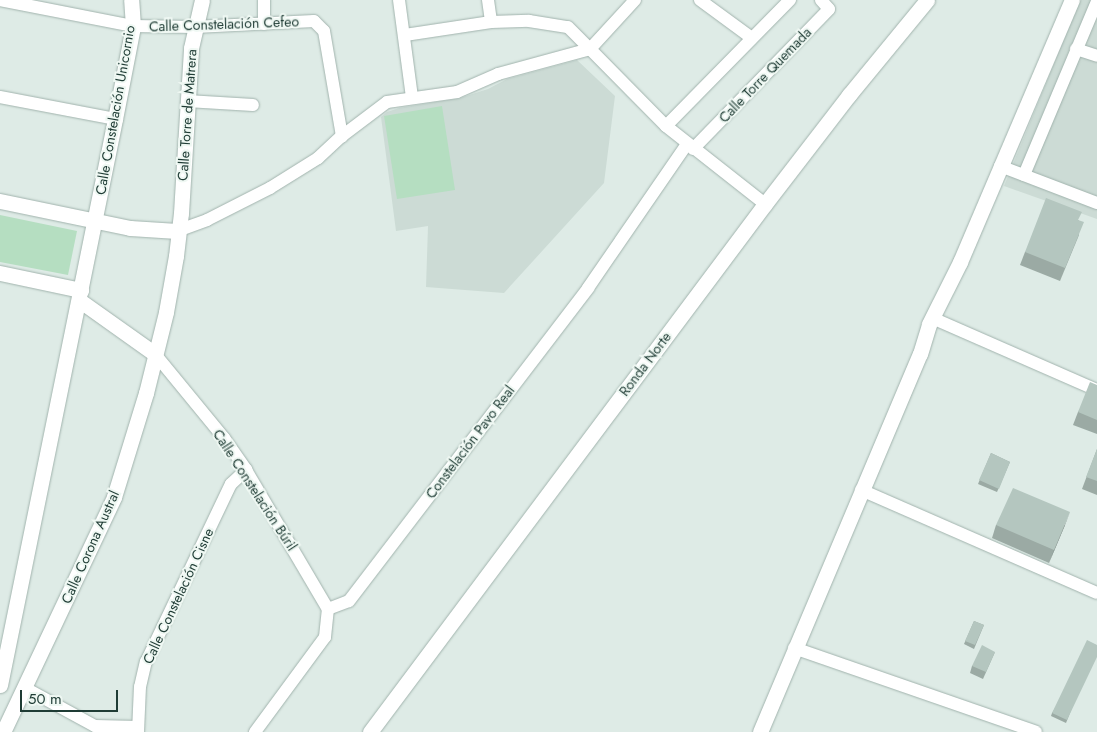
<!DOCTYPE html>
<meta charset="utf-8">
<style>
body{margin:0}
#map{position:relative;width:1097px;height:732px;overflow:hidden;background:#deebe6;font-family:Jost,sans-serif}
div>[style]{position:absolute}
.built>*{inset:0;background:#ccdbd5}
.green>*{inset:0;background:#b5dec1}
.roads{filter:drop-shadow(0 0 1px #a1b3ad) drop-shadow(0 0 1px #a1b3ad)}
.street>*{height:12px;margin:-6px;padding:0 6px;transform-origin:6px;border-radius:6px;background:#fff}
.secondary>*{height:15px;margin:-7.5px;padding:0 7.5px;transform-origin:7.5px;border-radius:7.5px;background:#fff}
.wall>*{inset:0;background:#9baaa4}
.shaded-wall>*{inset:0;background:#7e8b86}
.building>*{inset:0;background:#b4c6bf}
span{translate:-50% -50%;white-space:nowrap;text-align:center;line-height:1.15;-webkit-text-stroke:4px #eff8f3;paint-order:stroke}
.street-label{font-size:14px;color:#1f3c35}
.scale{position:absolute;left:20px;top:690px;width:98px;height:22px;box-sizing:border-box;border:2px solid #1f3c35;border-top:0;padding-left:6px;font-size:15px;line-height:18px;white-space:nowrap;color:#1f3c35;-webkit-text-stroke:4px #eff8f3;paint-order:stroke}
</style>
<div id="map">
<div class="built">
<div style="clip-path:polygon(1080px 0,1097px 0,1097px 219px,1004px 186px)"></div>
<div style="clip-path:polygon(577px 60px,615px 96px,604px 183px,504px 293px,426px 287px,428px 226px,396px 231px,381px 117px,387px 112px,399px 108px,460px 98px,488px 89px,507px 79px)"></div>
</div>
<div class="green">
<div style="clip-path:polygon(442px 106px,455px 190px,397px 199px,384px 116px)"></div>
<div style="clip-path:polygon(0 215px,77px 231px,68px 275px,0 262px)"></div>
</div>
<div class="roads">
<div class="street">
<div style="left:0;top:0;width:136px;rotate:11.1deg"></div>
<div style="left:133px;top:26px;width:62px;rotate:0.9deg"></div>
<div style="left:195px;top:27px;width:119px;rotate:-2.9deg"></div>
<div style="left:314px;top:21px;width:14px;rotate:45deg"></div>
<div style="left:324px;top:31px;width:107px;rotate:80.3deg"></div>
<div style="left:264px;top:0;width:24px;rotate:90deg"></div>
<div style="left:399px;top:0;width:98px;rotate:82.4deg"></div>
<div style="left:488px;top:0;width:22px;rotate:82deg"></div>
<div style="left:635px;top:0;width:67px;rotate:132.6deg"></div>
<div style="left:590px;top:49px;width:108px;rotate:45.4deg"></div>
<div style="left:666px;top:126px;width:126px;rotate:38.2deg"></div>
<div style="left:700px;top:0;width:64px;rotate:36.2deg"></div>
<div style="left:405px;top:35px;width:87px;rotate:-8.6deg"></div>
<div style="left:491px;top:22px;width:38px;rotate:-2deg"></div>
<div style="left:529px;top:21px;width:39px;rotate:9deg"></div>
<div style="left:568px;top:27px;width:31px;rotate:45deg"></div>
<div style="left:1076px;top:49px;width:22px;rotate:18deg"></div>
<div style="left:0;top:97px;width:117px;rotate:10.8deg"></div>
<div style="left:187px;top:101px;width:66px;rotate:3.5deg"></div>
<div style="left:666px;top:126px;width:177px;rotate:-45.5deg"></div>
<div style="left:693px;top:149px;width:195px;rotate:-45.8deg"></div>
<div style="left:829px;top:9px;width:12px;rotate:-132deg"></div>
<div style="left:1000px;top:166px;width:104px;rotate:20.9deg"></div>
<div style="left:1024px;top:175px;width:189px;rotate:-67.2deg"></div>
<div style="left:177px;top:231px;width:32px;rotate:-20deg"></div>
<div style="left:207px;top:220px;width:71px;rotate:-26.9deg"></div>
<div style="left:270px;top:188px;width:57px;rotate:-32deg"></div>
<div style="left:318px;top:158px;width:33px;rotate:-43deg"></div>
<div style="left:342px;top:136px;width:56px;rotate:-37.1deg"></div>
<div style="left:387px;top:102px;width:71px;rotate:-8.1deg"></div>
<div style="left:457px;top:92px;width:45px;rotate:-23.7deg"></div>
<div style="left:498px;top:74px;width:95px;rotate:-15.2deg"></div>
<div style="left:932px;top:318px;width:180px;rotate:23.6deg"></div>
<div style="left:155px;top:354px;width:109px;rotate:50.6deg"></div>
<div style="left:224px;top:438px;width:39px;rotate:55deg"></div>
<div style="left:246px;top:470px;width:161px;rotate:59.5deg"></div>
<div style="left:861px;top:490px;width:257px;rotate:23.6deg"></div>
<div style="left:794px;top:648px;width:256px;rotate:19.1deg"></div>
<div style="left:25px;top:688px;width:80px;rotate:28.5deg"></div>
<div style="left:95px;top:726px;width:43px;rotate:1.3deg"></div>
<div style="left:138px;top:732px;width:45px;rotate:-87.5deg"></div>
<div style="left:140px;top:687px;width:26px;rotate:-77deg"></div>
<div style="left:146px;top:662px;width:197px;rotate:-64.5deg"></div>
<div style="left:231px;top:484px;width:21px;rotate:-43deg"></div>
<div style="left:255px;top:732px;width:118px;rotate:-53.6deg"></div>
<div style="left:325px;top:637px;width:28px;rotate:-84deg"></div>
<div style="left:328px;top:609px;width:22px;rotate:-21deg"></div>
<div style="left:349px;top:601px;width:394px;rotate:-52.6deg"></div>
<div style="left:588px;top:288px;width:175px;rotate:-55.5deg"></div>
</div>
<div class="secondary">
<div style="left:0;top:201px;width:133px;rotate:11.7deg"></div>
<div style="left:130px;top:228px;width:47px;rotate:3.7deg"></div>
<div style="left:0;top:273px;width:83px;rotate:11.9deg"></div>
<div style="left:79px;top:300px;width:93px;rotate:35.4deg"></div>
<div style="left:0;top:685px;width:578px;rotate:-78.51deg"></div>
<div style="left:115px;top:119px;width:95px;rotate:-79deg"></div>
<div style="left:133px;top:26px;width:26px;rotate:-94deg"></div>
<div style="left:3px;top:732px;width:260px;rotate:-64.7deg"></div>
<div style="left:114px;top:497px;width:109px;rotate:-72.9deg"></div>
<div style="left:146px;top:393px;width:83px;rotate:-76.1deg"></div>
<div style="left:166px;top:312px;width:57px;rotate:-79.9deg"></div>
<div style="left:176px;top:256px;width:43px;rotate:-83.4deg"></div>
<div style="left:181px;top:213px;width:165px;rotate:-86.5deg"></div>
<div style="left:191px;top:48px;width:49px;rotate:-77.1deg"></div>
<div style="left:370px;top:732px;width:659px;rotate:-53.2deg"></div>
<div style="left:765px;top:204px;width:138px;rotate:-52.4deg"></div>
<div style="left:849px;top:95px;width:123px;rotate:-50.6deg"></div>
<div style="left:760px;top:732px;width:410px;rotate:-67.1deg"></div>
<div style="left:920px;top:354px;width:31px;rotate:-73deg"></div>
<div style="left:929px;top:324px;width:69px;rotate:-63.4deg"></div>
<div style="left:960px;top:262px;width:285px;rotate:-66.9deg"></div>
</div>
</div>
<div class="wall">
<div style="clip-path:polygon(1079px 220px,1079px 235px,1060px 281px,1020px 265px,1025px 252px)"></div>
<div style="clip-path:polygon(1097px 385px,1097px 434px,1073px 425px,1078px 412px)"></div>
<div style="clip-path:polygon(1097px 449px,1097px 495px,1082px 489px)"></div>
<div style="clip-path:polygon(991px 453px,1010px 462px,997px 492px,978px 484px)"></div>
<div style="clip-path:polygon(996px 525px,1065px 525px,1049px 563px,992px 538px)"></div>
<div style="clip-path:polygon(974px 621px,984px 625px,974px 649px,964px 644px)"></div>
<div style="clip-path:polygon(1097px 645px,1066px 723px,1051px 716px,1052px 713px)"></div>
<div style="clip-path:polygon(995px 652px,983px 679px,970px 673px,972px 666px)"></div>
</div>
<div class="shaded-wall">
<div style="clip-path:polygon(1070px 512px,1065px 525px,1049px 563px,1054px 550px)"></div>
</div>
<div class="building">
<div style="clip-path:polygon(1046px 198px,1082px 212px,1078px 220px,1084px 222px,1065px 268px,1025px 252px)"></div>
<div style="clip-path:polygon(1090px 382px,1097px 385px,1097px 420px,1078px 412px)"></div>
<div style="clip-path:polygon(1097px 449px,1097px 481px,1086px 477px)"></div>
<div style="clip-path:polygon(991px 453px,1010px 462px,999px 489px,979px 480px)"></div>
<div style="clip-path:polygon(1013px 488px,1070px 512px,1054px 550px,996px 525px)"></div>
<div style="clip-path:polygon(974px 621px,984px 625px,975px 645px,965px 641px)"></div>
<div style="clip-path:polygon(1087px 640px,1097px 645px,1097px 657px,1067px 720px,1052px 713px)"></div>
<div style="clip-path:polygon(982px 645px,995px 652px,986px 672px,972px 666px)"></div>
</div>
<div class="street-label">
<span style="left:224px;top:24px;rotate:-2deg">Calle Constelación Cefeo</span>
<span style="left:765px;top:75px;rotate:-46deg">Calle Torre Quemada</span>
<span style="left:115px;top:110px;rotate:-80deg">Calle Constelación Unicornio</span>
<span style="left:187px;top:115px;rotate:-86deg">Calle Torre de Matrera</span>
<span style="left:645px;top:364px;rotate:-53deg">Ronda Norte</span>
<span style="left:470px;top:442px;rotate:-53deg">Constelación Pavo Real</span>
<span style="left:255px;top:490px;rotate:57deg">Calle Constelación Búril</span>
<span style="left:90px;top:547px;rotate:-66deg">Calle Corona Austral</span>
<span style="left:178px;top:596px;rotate:-65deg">Calle Constelación Cisne</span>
</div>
<div class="scale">50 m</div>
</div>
